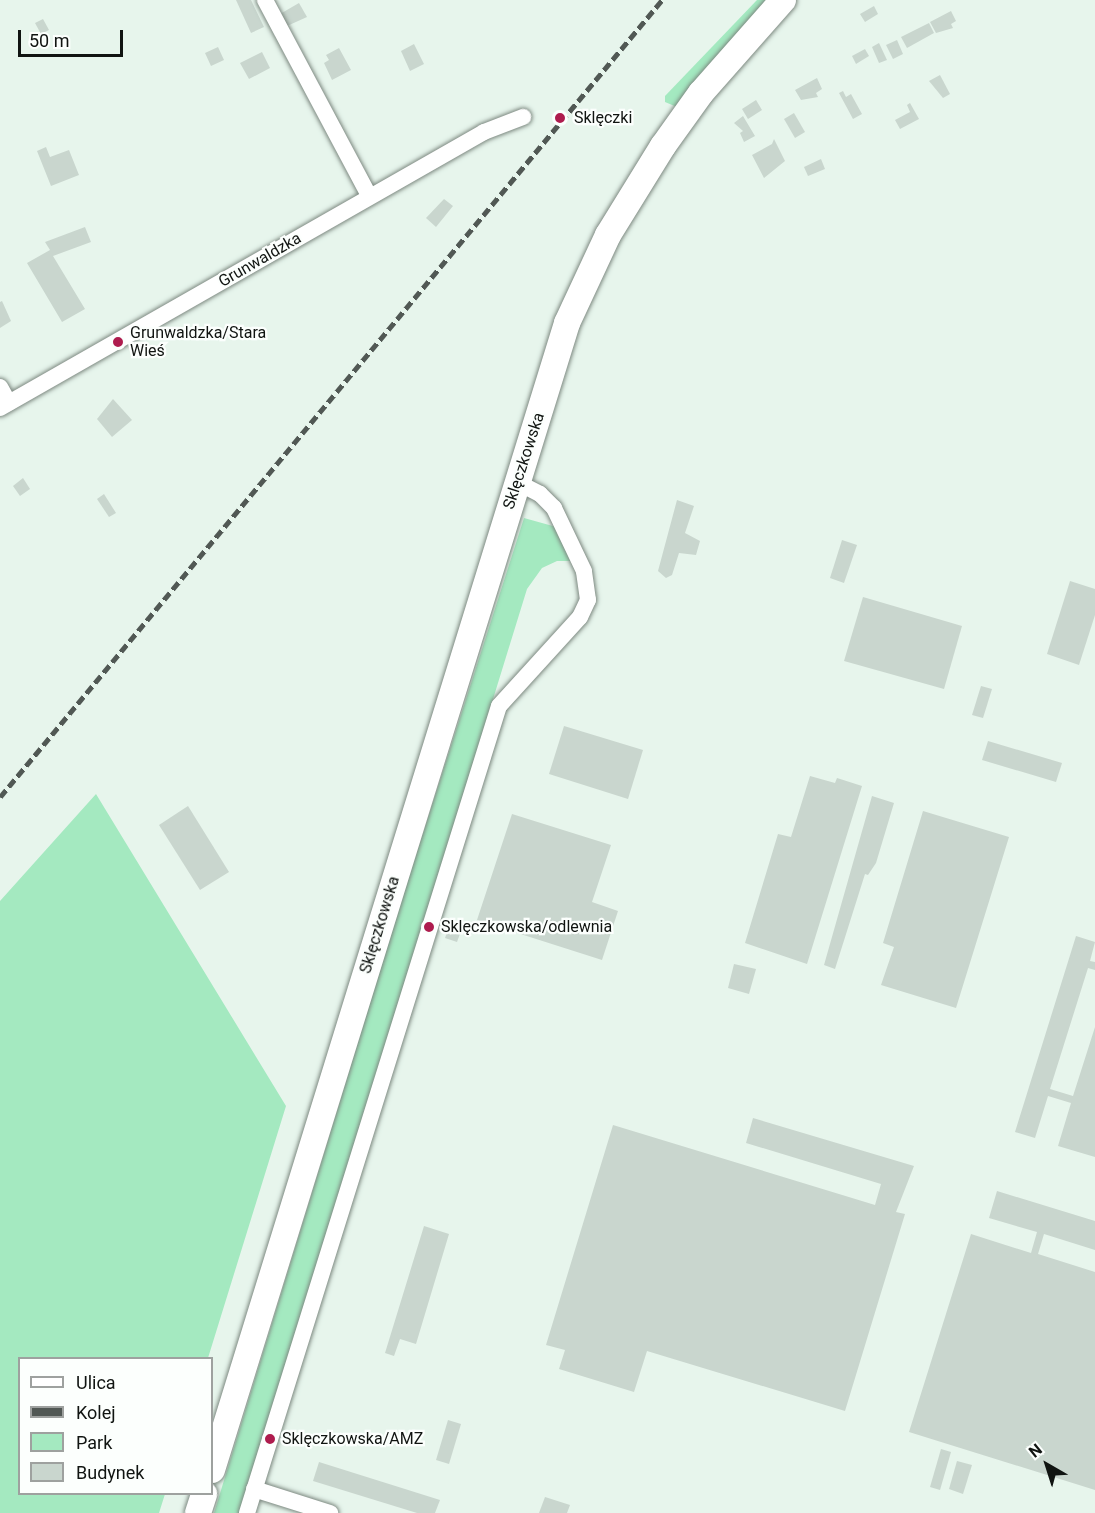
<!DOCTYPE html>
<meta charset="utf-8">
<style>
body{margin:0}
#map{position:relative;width:1095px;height:1513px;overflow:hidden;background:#e7f5ec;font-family:Roboto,sans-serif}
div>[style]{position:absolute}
.green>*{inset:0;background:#a4e9c0}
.building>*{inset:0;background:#c9d6ce}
.roads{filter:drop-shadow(0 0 2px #7d8981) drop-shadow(0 0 2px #7d8981)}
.minor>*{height:16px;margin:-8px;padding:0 8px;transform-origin:8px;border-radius:8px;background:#fff}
.primary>*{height:26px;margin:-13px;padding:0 13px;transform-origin:13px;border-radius:13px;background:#fff}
.rail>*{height:4.5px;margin-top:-2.25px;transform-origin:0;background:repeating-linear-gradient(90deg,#515854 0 9px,transparent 0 13.5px)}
.dots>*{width:16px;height:16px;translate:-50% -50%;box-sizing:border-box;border:3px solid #fcfffd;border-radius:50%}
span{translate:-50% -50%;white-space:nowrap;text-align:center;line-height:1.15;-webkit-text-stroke:4.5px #fcfffd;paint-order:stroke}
.poi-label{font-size:16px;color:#101411}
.left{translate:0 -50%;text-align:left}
.street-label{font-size:16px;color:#101411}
.legend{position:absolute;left:18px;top:1357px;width:195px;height:138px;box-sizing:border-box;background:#fcfffd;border:2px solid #9ea19f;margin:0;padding:8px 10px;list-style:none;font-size:18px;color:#101411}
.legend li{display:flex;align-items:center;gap:12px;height:30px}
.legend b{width:30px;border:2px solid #9ea19f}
.north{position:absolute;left:1017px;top:1435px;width:60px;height:60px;-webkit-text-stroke:4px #fcfffd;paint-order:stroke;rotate:321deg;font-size:16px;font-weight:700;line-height:24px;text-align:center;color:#101411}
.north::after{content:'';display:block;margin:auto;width:21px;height:27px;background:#101411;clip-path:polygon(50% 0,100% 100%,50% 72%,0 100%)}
.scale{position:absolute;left:18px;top:30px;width:105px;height:27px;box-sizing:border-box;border:3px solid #101411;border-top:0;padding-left:8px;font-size:18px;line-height:21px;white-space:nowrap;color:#101411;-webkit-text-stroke:4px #fcfffd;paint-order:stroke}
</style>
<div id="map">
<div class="green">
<div style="clip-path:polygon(757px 0,770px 0,677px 107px,665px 102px,665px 96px)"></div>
<div style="clip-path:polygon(524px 518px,560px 528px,573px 561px,557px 561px,542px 568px,527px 589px,242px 1513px,214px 1513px,401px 902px)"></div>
<div style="clip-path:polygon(96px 794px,286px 1106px,208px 1358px,20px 1358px,20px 1494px,165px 1494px,159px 1513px,0 1513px,0 901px)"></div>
</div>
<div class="building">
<div style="clip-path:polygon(236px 0,251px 0,264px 27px,251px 33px)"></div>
<div style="clip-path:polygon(299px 3px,307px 17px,287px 26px,280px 14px)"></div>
<div style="clip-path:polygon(874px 6px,878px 14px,865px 22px,860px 14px)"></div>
<div style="clip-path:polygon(951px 11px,956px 21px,951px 24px,953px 28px,936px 33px,930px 22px)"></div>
<div style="clip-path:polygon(43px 19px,49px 30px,41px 34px,35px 23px)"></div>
<div style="clip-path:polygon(929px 23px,934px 33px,907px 48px,901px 37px)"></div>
<div style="clip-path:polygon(897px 40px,903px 54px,893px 59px,886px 45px)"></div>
<div style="clip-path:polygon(879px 43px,887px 60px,879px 63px,872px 47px)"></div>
<div style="clip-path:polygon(414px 44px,424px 64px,410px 71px,401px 51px)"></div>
<div style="clip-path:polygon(218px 47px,224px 60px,211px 66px,205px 53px)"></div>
<div style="clip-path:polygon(339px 48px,351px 70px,332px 80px,324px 63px,329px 60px,326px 55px)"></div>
<div style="clip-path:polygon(865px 49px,869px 56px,856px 64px,852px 56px)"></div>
<div style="clip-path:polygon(262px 52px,270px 68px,249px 79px,240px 63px)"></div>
<div style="clip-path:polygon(940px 75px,950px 94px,943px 98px,929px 81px)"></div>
<div style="clip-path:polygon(817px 78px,822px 89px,816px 93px,818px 97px,801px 100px,795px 90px)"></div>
<div style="clip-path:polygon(843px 91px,846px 97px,851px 94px,862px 114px,853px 119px,839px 93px)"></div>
<div style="clip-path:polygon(756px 100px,762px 110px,748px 119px,742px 109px)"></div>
<div style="clip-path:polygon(910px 103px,919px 119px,900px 129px,895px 120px,910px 112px,907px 105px)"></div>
<div style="clip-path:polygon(794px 113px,805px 132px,795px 138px,784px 119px)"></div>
<div style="clip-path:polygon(743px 116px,755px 136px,744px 142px,740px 133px,743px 131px,734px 123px)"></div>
<div style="clip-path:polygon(774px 139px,785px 161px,764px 178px,752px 155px,772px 144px)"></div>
<div style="clip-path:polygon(46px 147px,50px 157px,69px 150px,79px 175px,51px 186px,37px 151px)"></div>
<div style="clip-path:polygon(821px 159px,825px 169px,808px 176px,804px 167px)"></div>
<div style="clip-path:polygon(444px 199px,453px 206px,436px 227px,426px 218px)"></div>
<div style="clip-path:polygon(85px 227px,91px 242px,53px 256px,85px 309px,62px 322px,27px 263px,50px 250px,45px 242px)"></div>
<div style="clip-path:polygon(2px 301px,11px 321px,0 328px,0 302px)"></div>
<div style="clip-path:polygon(113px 399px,132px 420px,112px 437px,97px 419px)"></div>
<div style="clip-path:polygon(23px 478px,30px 489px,20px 496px,13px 486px)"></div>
<div style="clip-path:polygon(104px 494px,116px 513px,109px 517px,97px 499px)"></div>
<div style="clip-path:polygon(677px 500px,694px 506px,685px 533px,700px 541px,696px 555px,679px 553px,672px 575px,666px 578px,658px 571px)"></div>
<div style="clip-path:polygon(842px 540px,857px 545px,844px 583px,830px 578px)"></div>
<div style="clip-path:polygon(1070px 581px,1095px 589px,1095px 615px,1079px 665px,1047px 654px)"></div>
<div style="clip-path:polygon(863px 597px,962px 626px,944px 689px,844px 661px)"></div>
<div style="clip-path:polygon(981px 686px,992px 689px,983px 718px,972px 715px)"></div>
<div style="clip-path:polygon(564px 726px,643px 750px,628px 799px,549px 774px)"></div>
<div style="clip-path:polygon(988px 741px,1062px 763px,1056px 782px,982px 760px)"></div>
<div style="clip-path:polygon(810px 776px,835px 783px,837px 778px,862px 786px,807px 964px,745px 943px,778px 834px,791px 837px)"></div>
<div style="clip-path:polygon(872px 796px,894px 803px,876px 863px,868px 875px,865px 874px,835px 969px,824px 965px)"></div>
<div style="clip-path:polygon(188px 806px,229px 872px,200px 890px,159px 825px)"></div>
<div style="clip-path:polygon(923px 811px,1009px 837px,956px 1008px,881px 985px,894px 947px,883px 943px)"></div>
<div style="clip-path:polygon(512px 814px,611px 845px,592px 902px,618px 911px,602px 960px,477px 920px)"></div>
<div style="clip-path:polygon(450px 924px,462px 928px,457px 942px,445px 938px)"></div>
<div style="clip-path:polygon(1076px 936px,1095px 942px,1090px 961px,1095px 962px,1095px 970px,1088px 968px,1050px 1089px,1073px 1096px,1095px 1027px,1095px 1157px,1058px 1146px,1071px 1103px,1048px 1096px,1035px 1138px,1015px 1132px)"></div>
<div style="clip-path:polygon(734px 964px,756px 969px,749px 994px,728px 988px)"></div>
<div style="clip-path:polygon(753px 1118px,914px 1166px,896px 1212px,905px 1214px,845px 1411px,647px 1351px,634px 1392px,559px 1369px,565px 1350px,546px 1345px,613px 1125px,875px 1205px,881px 1184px,746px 1143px)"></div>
<div style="clip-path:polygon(997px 1191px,1095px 1221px,1095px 1250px,1044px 1234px,1038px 1254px,1095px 1272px,1095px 1490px,909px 1432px,971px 1234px,1031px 1253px,1037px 1232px,989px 1218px)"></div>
<div style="clip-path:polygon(424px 1226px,449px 1234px,416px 1344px,400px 1339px,394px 1356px,385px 1353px)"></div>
<div style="clip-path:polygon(448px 1420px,461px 1424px,449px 1464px,436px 1460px)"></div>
<div style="clip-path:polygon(941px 1449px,951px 1452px,940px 1490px,930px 1487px)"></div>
<div style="clip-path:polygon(957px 1461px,972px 1465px,963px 1494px,949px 1489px)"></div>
<div style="clip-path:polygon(319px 1462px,440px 1500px,435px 1513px,417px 1513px,313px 1481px)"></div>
<div style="clip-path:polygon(545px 1497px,570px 1505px,567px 1513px,539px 1513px)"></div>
</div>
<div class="roads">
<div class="minor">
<div style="left:265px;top:0;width:222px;rotate:62deg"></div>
<div style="left:0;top:387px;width:18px;rotate:61deg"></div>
<div style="left:0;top:408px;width:557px;rotate:-29.69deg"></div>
<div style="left:484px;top:132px;width:42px;rotate:-21deg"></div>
<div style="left:254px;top:1489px;width:80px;rotate:17.5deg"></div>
<div style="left:247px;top:1513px;width:845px;rotate:-72.66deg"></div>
<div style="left:499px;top:706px;width:120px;rotate:-47.7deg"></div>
<div style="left:580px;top:617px;width:19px;rotate:-65deg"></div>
<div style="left:588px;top:600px;width:29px;rotate:-98deg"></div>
<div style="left:584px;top:571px;width:70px;rotate:-115.5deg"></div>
<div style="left:554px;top:508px;width:20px;rotate:-135deg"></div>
<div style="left:540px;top:494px;width:27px;rotate:-153deg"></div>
</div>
<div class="primary">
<div style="left:212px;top:1470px;width:1201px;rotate:-72.8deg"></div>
<div style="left:567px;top:323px;width:97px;rotate:-65deg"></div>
<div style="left:608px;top:235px;width:105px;rotate:-58.3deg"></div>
<div style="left:663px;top:146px;width:65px;rotate:-54.4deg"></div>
<div style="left:701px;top:93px;width:124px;rotate:-48.6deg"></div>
<div style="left:198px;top:1513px;width:20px;rotate:-72deg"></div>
</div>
</div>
<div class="rail">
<div style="left:0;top:797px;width:1036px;rotate:-50.29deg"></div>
</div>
<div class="dots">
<div style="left:560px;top:118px;background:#ae1c4e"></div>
<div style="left:118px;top:342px;background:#ae1c4e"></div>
<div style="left:429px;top:927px;background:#ae1c4e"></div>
<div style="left:270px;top:1439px;background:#ae1c4e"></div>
</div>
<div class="poi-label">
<span class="left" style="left:574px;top:118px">Sklęczki</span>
<span class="left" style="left:130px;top:342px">Grunwaldzka/Stara<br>Wieś</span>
<span class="left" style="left:441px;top:927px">Sklęczkowska/odlewnia</span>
<span class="left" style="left:282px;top:1439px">Sklęczkowska/AMZ</span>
</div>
<div class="street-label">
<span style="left:260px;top:260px;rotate:-30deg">Grunwaldzka</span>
<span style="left:524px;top:461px;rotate:-72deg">Sklęczkowska</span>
<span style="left:380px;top:925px;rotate:-73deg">Sklęczkowska</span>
</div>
<ul class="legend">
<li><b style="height:8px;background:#fff"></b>Ulica</li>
<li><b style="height:8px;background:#515854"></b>Kolej</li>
<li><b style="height:16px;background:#a4e9c0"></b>Park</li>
<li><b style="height:16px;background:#c9d6ce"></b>Budynek</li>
</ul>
<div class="north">N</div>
<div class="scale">50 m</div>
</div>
